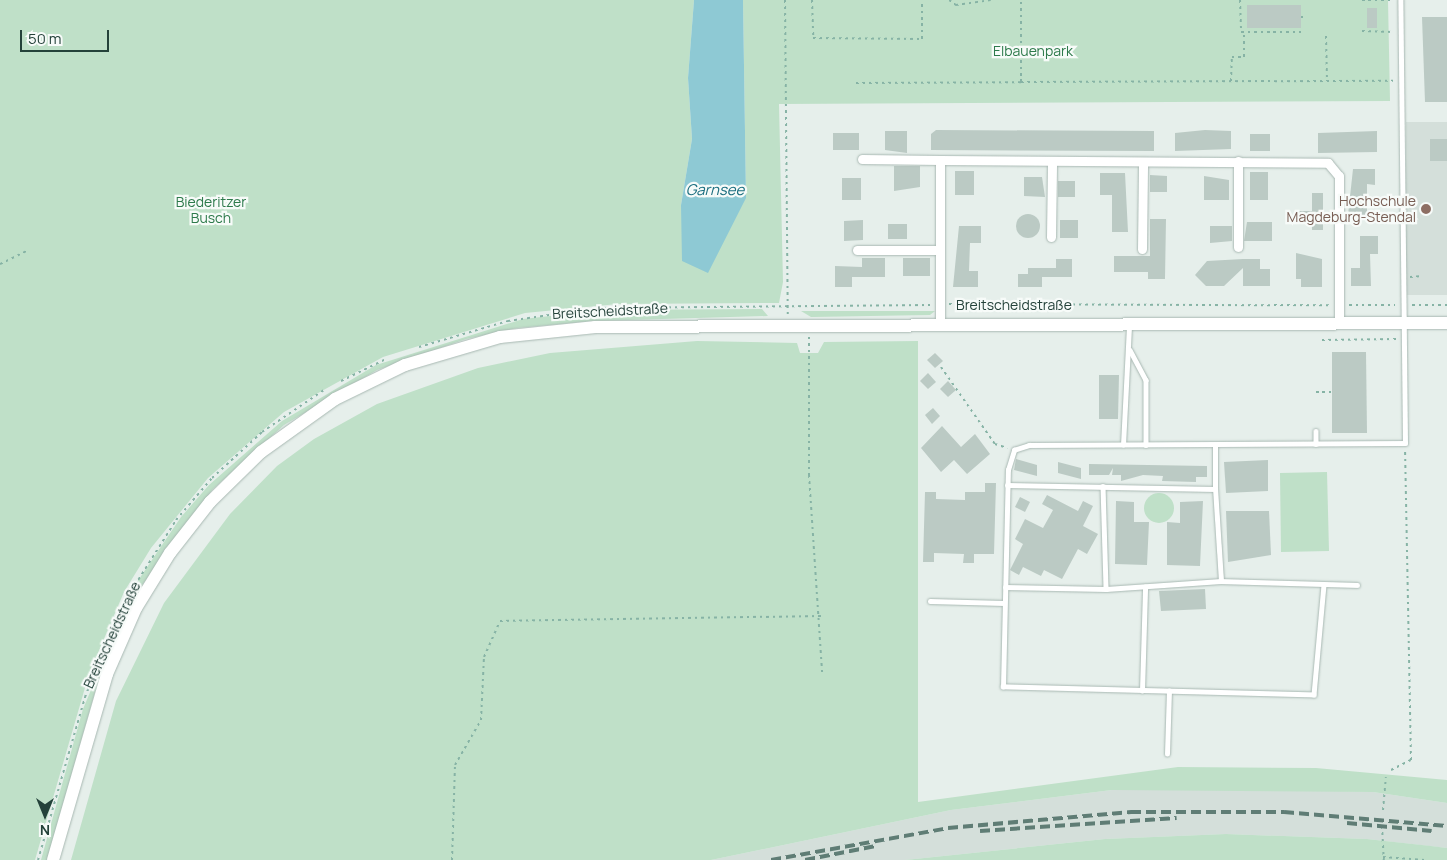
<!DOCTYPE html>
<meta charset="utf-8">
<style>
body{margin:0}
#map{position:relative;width:1447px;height:860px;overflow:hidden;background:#e6efeb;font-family:Manrope,sans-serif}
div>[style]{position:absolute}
.built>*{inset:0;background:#d4dfda}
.green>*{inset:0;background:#bfe0c8}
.round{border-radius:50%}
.water>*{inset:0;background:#8ec9d4}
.building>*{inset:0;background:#bbcac4}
.path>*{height:2px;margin-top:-1px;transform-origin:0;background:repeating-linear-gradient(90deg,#86b3a5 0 2.5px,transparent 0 6.5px)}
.roads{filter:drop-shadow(0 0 1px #a8b8b2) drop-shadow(0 0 1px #a8b8b2)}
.lane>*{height:4.5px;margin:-2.25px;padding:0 2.25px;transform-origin:2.25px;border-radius:2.25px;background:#fff}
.street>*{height:9px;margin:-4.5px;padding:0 4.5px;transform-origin:4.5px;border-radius:4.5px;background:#fff}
.secondary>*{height:12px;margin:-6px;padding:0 6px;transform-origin:6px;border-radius:6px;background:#fff}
.rail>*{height:4px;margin-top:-2px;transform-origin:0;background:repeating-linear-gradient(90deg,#5f7d75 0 10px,transparent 0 15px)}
.dots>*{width:14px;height:14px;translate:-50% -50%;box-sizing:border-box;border:2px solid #f7fbf9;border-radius:50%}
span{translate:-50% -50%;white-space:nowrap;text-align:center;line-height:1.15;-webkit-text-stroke:4.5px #f7fbf9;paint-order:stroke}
.park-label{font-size:14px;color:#2d7a4b}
.education-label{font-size:14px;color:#785e54}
.right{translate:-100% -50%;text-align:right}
.street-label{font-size:14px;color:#24423a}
.water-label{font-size:15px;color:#1c6f80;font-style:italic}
.north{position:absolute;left:20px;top:790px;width:50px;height:50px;-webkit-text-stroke:4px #f7fbf9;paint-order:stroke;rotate:180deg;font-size:14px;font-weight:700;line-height:20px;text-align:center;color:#24423a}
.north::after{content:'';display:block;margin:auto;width:18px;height:22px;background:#24423a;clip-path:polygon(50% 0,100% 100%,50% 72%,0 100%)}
.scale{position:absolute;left:20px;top:30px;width:89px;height:22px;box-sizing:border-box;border:2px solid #24423a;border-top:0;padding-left:6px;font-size:15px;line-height:18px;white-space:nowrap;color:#24423a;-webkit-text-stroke:4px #f7fbf9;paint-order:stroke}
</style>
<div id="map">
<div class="built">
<div style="clip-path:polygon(1406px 122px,1447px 122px,1447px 295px,1406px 295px)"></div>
<div style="clip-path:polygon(1235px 788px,1373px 792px,1447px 803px,1447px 848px,1367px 839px,1226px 834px,1105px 839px,905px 860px,711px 860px,951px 810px,1112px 790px)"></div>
</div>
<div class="green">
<div style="clip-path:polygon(0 0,694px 0,688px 78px,692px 139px,681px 205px,746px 198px,743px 0,1388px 0,1390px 101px,779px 104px,783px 282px,779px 303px,618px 304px,525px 313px,383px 357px,284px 412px,208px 478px,151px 548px,124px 592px,89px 674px,35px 860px,0 860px)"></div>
<div style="clip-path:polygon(762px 309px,768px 316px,594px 321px,517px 328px,466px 339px,377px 370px,284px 425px,213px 489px,140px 588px,97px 685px,47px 860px,41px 860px,83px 709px,135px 585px,181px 517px,209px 485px,282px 421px,376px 365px,523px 319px,605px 310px)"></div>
<div style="clip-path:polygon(801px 311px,935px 311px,930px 315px,811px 317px)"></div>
<div style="clip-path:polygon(697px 341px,797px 343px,800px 353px,818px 353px,824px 342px,918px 341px,918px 802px,1178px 767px,1316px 768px,1447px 780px,1447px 803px,1373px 792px,1112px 790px,951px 810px,711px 860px,71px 860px,116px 701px,164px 603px,230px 514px,277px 466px,314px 439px,377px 404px,478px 368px,550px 353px)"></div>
<div style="clip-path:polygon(1327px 472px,1329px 551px,1281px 552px,1280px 473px)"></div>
<div class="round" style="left:1144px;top:493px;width:30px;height:30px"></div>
<div style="clip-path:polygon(1226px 834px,1367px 839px,1431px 846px,1447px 848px,1447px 860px,905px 860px,1105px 839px)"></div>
</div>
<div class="water">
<div style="clip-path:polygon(694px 0,743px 0,746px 198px,708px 273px,682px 261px,681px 205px,692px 139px,688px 78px)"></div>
</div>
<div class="building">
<div style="clip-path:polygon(1247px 5px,1301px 5px,1301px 28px,1247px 28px)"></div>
<div style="clip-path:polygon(1367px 8px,1377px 8px,1377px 28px,1367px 28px)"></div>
<div style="clip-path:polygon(1422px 17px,1447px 17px,1447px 102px,1425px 102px)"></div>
<div style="clip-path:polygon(936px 130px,1154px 131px,1154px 151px,931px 150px,931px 134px)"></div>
<div style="clip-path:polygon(1205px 130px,1231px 131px,1231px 149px,1175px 151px,1175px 133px)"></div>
<div style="clip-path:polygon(885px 131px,907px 131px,907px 153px,885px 150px)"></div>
<div style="clip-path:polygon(1377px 131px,1377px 152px,1318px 153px,1318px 133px)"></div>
<div style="clip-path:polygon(833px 133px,859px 133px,859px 150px,833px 150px)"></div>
<div style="clip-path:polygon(1250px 134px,1270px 134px,1270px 151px,1250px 151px)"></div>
<div style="clip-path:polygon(1430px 139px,1447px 139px,1447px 161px,1430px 161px)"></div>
<div style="clip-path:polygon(894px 166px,920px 166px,920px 187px,894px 191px)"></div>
<div style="clip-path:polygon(1353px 169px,1375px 169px,1375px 185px,1367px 184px,1367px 215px,1348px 215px)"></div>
<div style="clip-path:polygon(955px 171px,974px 171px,974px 195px,955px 195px)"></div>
<div style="clip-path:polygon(1250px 172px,1268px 172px,1268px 200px,1250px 200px)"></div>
<div style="clip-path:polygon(1100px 173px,1125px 173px,1128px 232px,1112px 232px,1112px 195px,1100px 195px)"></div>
<div style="clip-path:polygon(1150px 175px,1167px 176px,1167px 192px,1150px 192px)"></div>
<div style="clip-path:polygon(1204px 176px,1229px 180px,1229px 200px,1204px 200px)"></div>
<div style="clip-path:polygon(1024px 177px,1042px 177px,1045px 197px,1024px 196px)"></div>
<div style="clip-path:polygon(842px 178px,861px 178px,861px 200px,842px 200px)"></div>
<div style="clip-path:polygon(1058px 181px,1075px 181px,1075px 197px,1058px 197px)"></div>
<div style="clip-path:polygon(1312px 193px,1323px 193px,1323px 230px,1312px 230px,1312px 223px,1296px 223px,1295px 211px,1312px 211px)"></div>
<div class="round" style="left:1016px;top:214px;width:24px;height:24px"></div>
<div style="clip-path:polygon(1150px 219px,1166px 219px,1165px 279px,1148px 279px,1148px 272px,1114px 272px,1114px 256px,1150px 256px)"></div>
<div style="clip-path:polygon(863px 220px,863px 240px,844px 241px,844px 221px)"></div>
<div style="clip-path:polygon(1060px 220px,1078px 220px,1078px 238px,1060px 238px)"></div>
<div style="clip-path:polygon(1247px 222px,1272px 222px,1272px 241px,1244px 241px)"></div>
<div style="clip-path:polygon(888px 224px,907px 224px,907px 239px,888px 239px)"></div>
<div style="clip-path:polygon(959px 226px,981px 226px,981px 243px,970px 243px,969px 271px,978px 271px,978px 287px,953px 287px)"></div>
<div style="clip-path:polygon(1210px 226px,1232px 226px,1232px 241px,1210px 243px)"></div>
<div style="clip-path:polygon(1360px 236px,1378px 236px,1378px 254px,1370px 254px,1371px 286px,1351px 286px,1351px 268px,1360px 268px)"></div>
<div style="clip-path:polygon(1296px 253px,1322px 259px,1322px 287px,1301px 287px,1301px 279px,1296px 279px)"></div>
<div style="clip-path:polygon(862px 258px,885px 258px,885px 277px,852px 277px,852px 287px,835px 287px,835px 266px,862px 267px)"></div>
<div style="clip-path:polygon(903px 258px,930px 258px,930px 276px,903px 276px)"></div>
<div style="clip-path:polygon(1056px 259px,1072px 259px,1072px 277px,1042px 277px,1042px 287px,1018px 287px,1018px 274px,1028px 274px,1028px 268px,1056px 268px)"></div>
<div style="clip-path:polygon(1243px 259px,1260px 259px,1260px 269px,1270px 269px,1270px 286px,1243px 286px,1243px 268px,1224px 286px,1206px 286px,1195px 275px,1207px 261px)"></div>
<div style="clip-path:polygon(1332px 352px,1366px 352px,1367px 433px,1332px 433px)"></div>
<div style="clip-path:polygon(935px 353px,943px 361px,935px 368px,927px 360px)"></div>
<div style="clip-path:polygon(928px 373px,936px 382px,928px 389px,920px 381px)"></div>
<div style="clip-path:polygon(1099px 375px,1119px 375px,1118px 419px,1099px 419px)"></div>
<div style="clip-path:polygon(948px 381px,956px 390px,948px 397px,940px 389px)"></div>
<div style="clip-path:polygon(933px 408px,940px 416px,932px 424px,925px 415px)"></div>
<div style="clip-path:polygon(942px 426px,961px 447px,975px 434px,990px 454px,967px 474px,954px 460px,941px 472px,921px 448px)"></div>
<div style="clip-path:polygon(1016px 459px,1037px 465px,1037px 476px,1014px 470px)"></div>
<div style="clip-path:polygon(1268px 460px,1268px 491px,1226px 493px,1224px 462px)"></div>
<div style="clip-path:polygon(1058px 462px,1081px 468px,1081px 479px,1058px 473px)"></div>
<div style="clip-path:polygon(1089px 464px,1207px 466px,1207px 477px,1196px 477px,1196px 482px,1162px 481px,1163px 476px,1143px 475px,1121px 481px,1121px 475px,1112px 475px,1113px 468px,1109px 475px,1089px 475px)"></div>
<div style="clip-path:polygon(985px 483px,996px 483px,994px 554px,974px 554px,974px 563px,963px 563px,964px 554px,934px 553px,934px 562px,923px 562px,925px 492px,936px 492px,936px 499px,965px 500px,965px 492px,985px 492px)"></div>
<div style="clip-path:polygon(1047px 495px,1078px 511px,1083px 501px,1093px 506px,1083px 526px,1098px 534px,1087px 554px,1078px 549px,1062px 579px,1044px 570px,1041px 576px,1023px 567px,1019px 575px,1010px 570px,1023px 544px,1015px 539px,1025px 519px,1043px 528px,1053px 510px,1042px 504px)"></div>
<div style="clip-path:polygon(1020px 497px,1030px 502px,1025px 512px,1015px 507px)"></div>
<div style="clip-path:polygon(1116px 501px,1134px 502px,1134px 522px,1149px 522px,1147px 565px,1115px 564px)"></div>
<div style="clip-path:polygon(1203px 501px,1200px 566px,1167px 565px,1167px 522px,1180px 523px,1180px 502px)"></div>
<div style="clip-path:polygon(1226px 511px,1269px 511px,1271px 555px,1228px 562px)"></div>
<div style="clip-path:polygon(1205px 589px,1206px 609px,1161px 611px,1159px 591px)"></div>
</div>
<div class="path">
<div style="left:785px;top:0;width:315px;rotate:89.5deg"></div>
<div style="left:812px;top:0;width:38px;rotate:88deg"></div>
<div style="left:813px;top:38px;width:109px;rotate:0.5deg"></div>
<div style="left:922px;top:39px;width:39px;rotate:-90deg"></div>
<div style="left:949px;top:0;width:9px;rotate:36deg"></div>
<div style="left:956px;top:5px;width:35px;rotate:-8deg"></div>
<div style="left:1240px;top:0;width:32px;rotate:88deg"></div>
<div style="left:1241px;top:32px;width:60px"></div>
<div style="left:1362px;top:0;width:31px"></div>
<div style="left:1301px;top:17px;width:5px"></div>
<div style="left:1362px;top:31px;width:31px;rotate:2deg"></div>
<div style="left:1326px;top:36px;width:45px;rotate:88.7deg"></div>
<div style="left:1231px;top:81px;width:24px;rotate:-88deg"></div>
<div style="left:1232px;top:57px;width:12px"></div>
<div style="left:1244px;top:57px;width:25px;rotate:-90deg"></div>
<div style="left:1021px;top:82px;width:372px;rotate:-0.2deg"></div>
<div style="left:856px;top:83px;width:165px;rotate:-0.3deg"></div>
<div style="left:1021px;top:82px;width:82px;rotate:-90deg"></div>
<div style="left:0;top:264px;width:32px;rotate:-26deg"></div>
<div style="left:1410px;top:277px;width:13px;rotate:-4deg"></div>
<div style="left:949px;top:304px;width:381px;rotate:0.2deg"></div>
<div style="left:1349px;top:305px;width:46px"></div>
<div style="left:1412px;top:305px;width:35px"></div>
<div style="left:809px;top:337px;width:138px;rotate:90deg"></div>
<div style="left:809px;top:475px;width:198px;rotate:86.2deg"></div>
<div style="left:1322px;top:340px;width:75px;rotate:-0.8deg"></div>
<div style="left:419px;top:347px;width:93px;rotate:-16.3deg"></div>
<div style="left:508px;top:321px;width:90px;rotate:-8.3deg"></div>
<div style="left:597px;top:308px;width:333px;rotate:-0.5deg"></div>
<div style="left:941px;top:367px;width:94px;rotate:55deg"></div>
<div style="left:995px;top:444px;width:13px;rotate:18deg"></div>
<div style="left:341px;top:381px;width:48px;rotate:-26deg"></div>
<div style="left:1316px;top:392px;width:16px"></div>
<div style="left:128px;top:596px;width:90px;rotate:-57.7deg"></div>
<div style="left:176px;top:520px;width:55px;rotate:-49.4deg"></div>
<div style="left:212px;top:478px;width:68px;rotate:-42.6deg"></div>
<div style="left:262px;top:432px;width:75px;rotate:-34.1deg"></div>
<div style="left:1391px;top:770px;width:22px;rotate:-27deg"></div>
<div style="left:1411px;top:760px;width:309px;rotate:-91.1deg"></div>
<div style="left:1383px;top:810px;width:33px;rotate:-85deg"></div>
<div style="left:1382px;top:826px;width:34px;rotate:87deg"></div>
<div style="left:1383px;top:857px;width:42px;rotate:4.1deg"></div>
<div style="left:38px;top:860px;width:170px;rotate:-73.9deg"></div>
<div style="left:85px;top:697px;width:93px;rotate:-67.9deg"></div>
<div style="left:452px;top:860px;width:95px;rotate:-88.2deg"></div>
<div style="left:455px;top:765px;width:52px;rotate:-60deg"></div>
<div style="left:481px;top:720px;width:63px;rotate:-87.3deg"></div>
<div style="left:484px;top:657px;width:39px;rotate:-66deg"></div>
<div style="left:500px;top:621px;width:321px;rotate:-0.9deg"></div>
</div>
<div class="roads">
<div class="lane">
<div style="left:1130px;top:350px;width:34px;rotate:62deg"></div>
<div style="left:1146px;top:380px;width:65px;rotate:90deg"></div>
<div style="left:1316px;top:431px;width:13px;rotate:90deg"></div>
<div style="left:1123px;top:445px;width:119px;rotate:-87.1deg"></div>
<div style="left:1007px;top:485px;width:208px;rotate:1.1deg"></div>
<div style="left:1215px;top:489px;width:44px;rotate:-90deg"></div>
<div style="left:1103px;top:486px;width:103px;rotate:88.3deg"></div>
<div style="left:1221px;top:581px;width:136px;rotate:1.7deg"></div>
<div style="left:1324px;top:585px;width:110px;rotate:95.2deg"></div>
<div style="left:1314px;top:695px;width:311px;rotate:-178.5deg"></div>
<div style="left:1003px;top:687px;width:217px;rotate:-88.7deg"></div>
<div style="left:1008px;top:470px;width:21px;rotate:-73deg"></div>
<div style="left:1014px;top:450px;width:16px;rotate:-18deg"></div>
<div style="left:1029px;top:445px;width:376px;rotate:-0.3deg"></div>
<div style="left:1405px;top:443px;width:443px;rotate:-90.6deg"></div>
<div style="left:1005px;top:587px;width:101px;rotate:1.1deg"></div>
<div style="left:1106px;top:589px;width:115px;rotate:-4deg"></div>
<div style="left:1221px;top:581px;width:92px;rotate:-93.7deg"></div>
<div style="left:930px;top:601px;width:74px;rotate:1.5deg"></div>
<div style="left:1142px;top:691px;width:104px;rotate:-88.3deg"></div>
<div style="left:1167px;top:754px;width:63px;rotate:-88.2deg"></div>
</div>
<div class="street">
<div style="left:862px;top:159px;width:78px;rotate:0.7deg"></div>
<div style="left:1238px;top:161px;width:86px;rotate:90deg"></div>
<div style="left:1051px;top:237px;width:76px;rotate:-89.2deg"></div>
<div style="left:1142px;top:249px;width:87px;rotate:-89.3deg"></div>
<div style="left:857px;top:250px;width:83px"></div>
<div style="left:940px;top:323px;width:163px;rotate:-90deg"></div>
<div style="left:940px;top:160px;width:388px;rotate:0.4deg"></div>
<div style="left:1328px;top:163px;width:17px;rotate:50deg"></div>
<div style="left:1339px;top:176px;width:146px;rotate:90deg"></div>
</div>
<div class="secondary">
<div style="left:53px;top:860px;width:194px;rotate:-73.8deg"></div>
<div style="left:107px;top:674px;width:72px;rotate:-66.3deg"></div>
<div style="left:136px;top:608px;width:65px;rotate:-58.3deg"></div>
<div style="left:170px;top:553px;width:65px;rotate:-51.9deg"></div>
<div style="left:210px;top:502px;width:71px;rotate:-44.4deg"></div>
<div style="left:261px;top:452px;width:91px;rotate:-35.6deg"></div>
<div style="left:335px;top:399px;width:78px;rotate:-25.9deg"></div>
<div style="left:405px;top:365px;width:99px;rotate:-16.4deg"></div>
<div style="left:500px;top:337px;width:96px;rotate:-6deg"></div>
<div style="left:595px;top:327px;width:852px;rotate:-0.27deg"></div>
</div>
</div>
<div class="rail">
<div style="left:1347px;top:823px;width:85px;rotate:5.4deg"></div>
<div style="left:980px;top:831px;width:197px;rotate:-3.8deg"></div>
<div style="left:771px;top:860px;width:180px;rotate:-10.2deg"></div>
<div style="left:948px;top:828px;width:184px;rotate:-5deg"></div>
<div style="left:1131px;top:812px;width:153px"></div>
<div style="left:1284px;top:812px;width:164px;rotate:4.9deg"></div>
<div style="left:805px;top:860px;width:72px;rotate:-11.2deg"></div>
</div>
<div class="dots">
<div style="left:1426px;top:209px;background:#8d6e63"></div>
</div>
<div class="park-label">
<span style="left:1033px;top:51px">Elbauenpark</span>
<span style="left:211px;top:210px">Biederitzer<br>Busch</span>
</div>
<div class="education-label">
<span class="right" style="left:1416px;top:209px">Hochschule<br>Magdeburg-Stendal</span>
</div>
<div class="street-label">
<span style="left:1014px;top:305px">Breitscheidstraße</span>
<span style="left:610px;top:311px;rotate:-3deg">Breitscheidstraße</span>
<span style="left:112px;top:635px;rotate:-65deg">Breitscheidstraße</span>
</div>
<div class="water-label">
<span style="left:715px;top:190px">Garnsee</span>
</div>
<div class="north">N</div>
<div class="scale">50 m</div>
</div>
